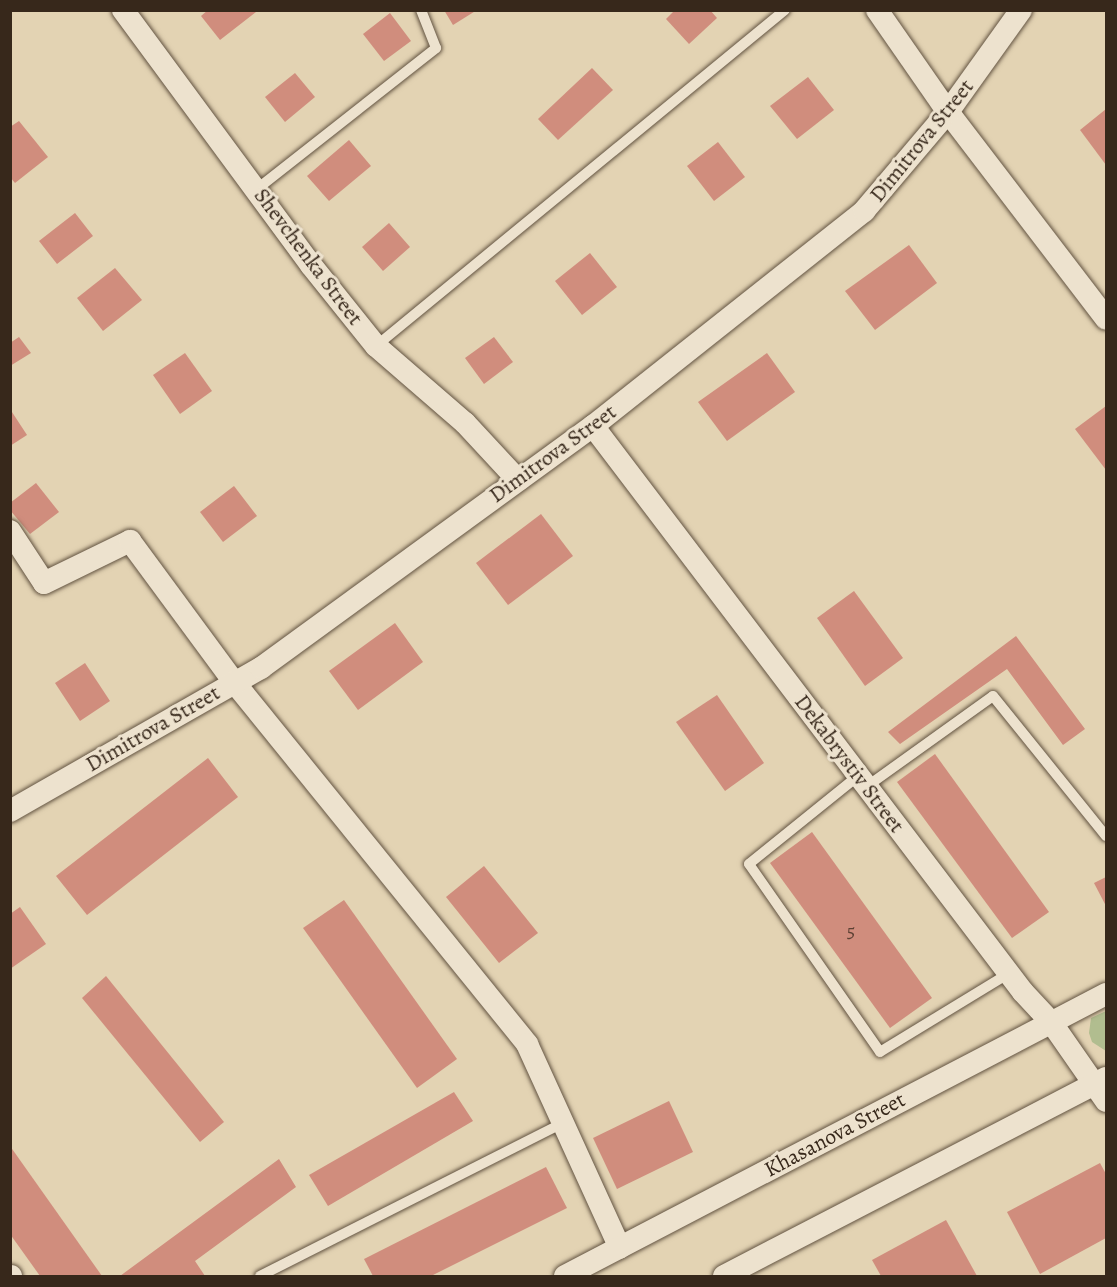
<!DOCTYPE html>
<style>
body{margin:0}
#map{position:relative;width:1117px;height:1287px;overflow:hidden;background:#e3d3b3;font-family:Alegreya,serif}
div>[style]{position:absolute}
.green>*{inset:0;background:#b1bd8f}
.building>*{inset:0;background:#d08d7d}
.roads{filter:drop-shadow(0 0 2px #625341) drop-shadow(0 0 2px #625341)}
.service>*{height:10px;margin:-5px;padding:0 5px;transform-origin:5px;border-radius:5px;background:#ede2ce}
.minor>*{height:22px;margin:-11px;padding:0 11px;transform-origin:11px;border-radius:11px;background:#ede2ce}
span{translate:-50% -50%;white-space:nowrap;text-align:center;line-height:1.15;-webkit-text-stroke:6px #ede2ce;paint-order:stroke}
.number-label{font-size:20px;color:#5d4134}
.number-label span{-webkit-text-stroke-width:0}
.street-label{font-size:22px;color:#37281b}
.frame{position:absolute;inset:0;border:12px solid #37281b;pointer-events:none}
</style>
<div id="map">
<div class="green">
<div style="clip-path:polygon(1106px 1011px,1106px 1051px,1092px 1042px,1089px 1033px,1091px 1018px)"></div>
</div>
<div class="building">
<div style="clip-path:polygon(208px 10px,255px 10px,256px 12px,220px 40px,201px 16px)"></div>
<div style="clip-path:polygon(444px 10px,477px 10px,453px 25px)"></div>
<div style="clip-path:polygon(675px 10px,710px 10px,717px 18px,689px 44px,666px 19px)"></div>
<div style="clip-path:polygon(390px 13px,411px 41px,384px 61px,363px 34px)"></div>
<div style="clip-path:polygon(592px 68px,613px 90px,558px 140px,538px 119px)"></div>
<div style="clip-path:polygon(295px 73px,315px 97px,285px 122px,265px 97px)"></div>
<div style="clip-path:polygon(808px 77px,834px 110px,797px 139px,770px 106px)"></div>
<div style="clip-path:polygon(1106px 109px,1106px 165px,1080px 130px)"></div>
<div style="clip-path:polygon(19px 121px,48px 157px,15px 183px,10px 177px,10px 127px)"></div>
<div style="clip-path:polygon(349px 140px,371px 166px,329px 201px,307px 176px)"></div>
<div style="clip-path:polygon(718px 142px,745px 177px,714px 201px,687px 166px)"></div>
<div style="clip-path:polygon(75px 213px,93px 236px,57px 264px,39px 241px)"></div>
<div style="clip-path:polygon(389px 223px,410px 247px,383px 271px,362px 247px)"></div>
<div style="clip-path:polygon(909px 245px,937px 283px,875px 330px,845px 291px)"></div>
<div style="clip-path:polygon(590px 253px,617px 287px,582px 315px,555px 281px)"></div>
<div style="clip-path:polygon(115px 268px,142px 300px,103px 331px,77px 298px)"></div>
<div style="clip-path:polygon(19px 337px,31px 353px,10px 366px,10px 343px)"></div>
<div style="clip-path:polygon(494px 337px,513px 362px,484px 384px,465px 358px)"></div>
<div style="clip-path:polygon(185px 353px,212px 391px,180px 414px,153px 375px)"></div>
<div style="clip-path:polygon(767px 353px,795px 392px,727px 441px,698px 402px)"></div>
<div style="clip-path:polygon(1106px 406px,1106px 470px,1075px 429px)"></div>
<div style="clip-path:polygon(10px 409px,27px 435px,10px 446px)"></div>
<div style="clip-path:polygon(36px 483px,59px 512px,30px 534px,10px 510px,10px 503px)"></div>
<div style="clip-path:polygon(234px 486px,257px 516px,223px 542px,200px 512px)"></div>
<div style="clip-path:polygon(541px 514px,573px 556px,508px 605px,476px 563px)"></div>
<div style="clip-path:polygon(854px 591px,903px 658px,865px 686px,817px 618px)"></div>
<div style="clip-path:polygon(395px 623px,423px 662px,358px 710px,329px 671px)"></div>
<div style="clip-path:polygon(1016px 636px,1085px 729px,1063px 745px,1007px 669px,900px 744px,888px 732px)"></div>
<div style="clip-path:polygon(85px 663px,110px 701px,80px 721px,55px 683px)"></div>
<div style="clip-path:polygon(717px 695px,764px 763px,725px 791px,676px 722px)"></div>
<div style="clip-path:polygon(935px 754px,1049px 912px,1012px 938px,897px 782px)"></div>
<div style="clip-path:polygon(208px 758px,238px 797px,87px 915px,56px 876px)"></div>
<div style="clip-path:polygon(812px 832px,932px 998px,890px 1028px,770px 863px)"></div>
<div style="clip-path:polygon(484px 866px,538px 933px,499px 963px,446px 897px)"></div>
<div style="clip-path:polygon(1106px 877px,1106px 906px,1094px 883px)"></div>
<div style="clip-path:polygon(344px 900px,457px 1059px,417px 1088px,303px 928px)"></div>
<div style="clip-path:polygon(20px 907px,46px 944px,10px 969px,10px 914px)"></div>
<div style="clip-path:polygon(106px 976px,224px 1122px,200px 1142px,82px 998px)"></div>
<div style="clip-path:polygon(454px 1092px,473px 1121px,328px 1206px,309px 1175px)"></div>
<div style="clip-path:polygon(669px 1101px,693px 1152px,617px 1189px,593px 1138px)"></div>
<div style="clip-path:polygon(10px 1146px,102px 1276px,40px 1276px,10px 1234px)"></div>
<div style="clip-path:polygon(279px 1159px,296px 1187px,195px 1261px,205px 1276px,120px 1276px)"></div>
<div style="clip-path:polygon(1100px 1163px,1106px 1174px,1106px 1238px,1040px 1274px,1007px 1212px)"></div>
<div style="clip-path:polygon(546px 1167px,567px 1208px,431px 1276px,373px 1276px,364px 1259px)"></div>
<div style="clip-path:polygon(946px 1220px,977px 1276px,881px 1276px,872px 1260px)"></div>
</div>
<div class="roads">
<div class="service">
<div style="left:257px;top:189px;width:228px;rotate:-38.2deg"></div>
<div style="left:436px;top:48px;width:41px;rotate:-111.5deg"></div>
<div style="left:376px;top:346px;width:529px;rotate:-39.4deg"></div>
<div style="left:858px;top:776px;width:140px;rotate:141.1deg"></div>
<div style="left:749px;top:864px;width:229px;rotate:55.1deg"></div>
<div style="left:880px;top:1052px;width:150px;rotate:-31.4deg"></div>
<div style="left:866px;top:787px;width:156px;rotate:-35.6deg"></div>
<div style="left:993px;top:696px;width:180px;rotate:51.1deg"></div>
<div style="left:260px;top:1276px;width:339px;rotate:-26.8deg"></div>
</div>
<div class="minor">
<div style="left:123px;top:10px;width:317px;rotate:53.6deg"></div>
<div style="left:311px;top:265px;width:104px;rotate:51.3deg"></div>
<div style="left:376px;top:346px;width:118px;rotate:40.9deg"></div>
<div style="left:465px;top:423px;width:78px;rotate:47.1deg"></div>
<div style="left:877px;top:10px;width:124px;rotate:55.2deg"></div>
<div style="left:948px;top:112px;width:260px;rotate:52.6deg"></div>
<div style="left:593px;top:426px;width:711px;rotate:52.78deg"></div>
<div style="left:1023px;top:992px;width:41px;rotate:47deg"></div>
<div style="left:1051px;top:1022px;width:96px;rotate:55.2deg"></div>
<div style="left:10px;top:531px;width:62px;rotate:56.8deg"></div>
<div style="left:44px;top:583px;width:96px;rotate:-26deg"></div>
<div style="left:130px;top:541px;width:175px;rotate:53.6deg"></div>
<div style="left:234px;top:682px;width:466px;rotate:51deg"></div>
<div style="left:527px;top:1044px;width:224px;rotate:65.5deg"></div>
<div style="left:10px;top:811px;width:289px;rotate:-29.7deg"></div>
<div style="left:261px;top:668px;width:411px;rotate:-36.1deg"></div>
<div style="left:593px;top:426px;width:346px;rotate:-38.4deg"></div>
<div style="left:864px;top:211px;width:130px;rotate:-49.7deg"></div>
<div style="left:948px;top:112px;width:125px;rotate:-54.4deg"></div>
<div style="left:10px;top:1276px;width:1px"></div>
<div style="left:565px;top:1276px;width:610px;rotate:-27.53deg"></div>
<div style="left:724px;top:1276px;width:430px;rotate:-27.4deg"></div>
</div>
</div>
<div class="number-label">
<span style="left:851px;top:930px">5</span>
</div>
<div class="street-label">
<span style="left:922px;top:141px;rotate:-51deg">Dimitrova Street</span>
<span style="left:308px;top:257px;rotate:53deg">Shevchenka Street</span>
<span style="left:553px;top:454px;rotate:-36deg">Dimitrova Street</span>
<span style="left:153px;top:729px;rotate:-30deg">Dimitrova Street</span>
<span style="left:849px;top:764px;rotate:53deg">Dekabrystiv Street</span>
<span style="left:835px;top:1135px;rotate:-28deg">Khasanova Street</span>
</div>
<div class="frame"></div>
</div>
